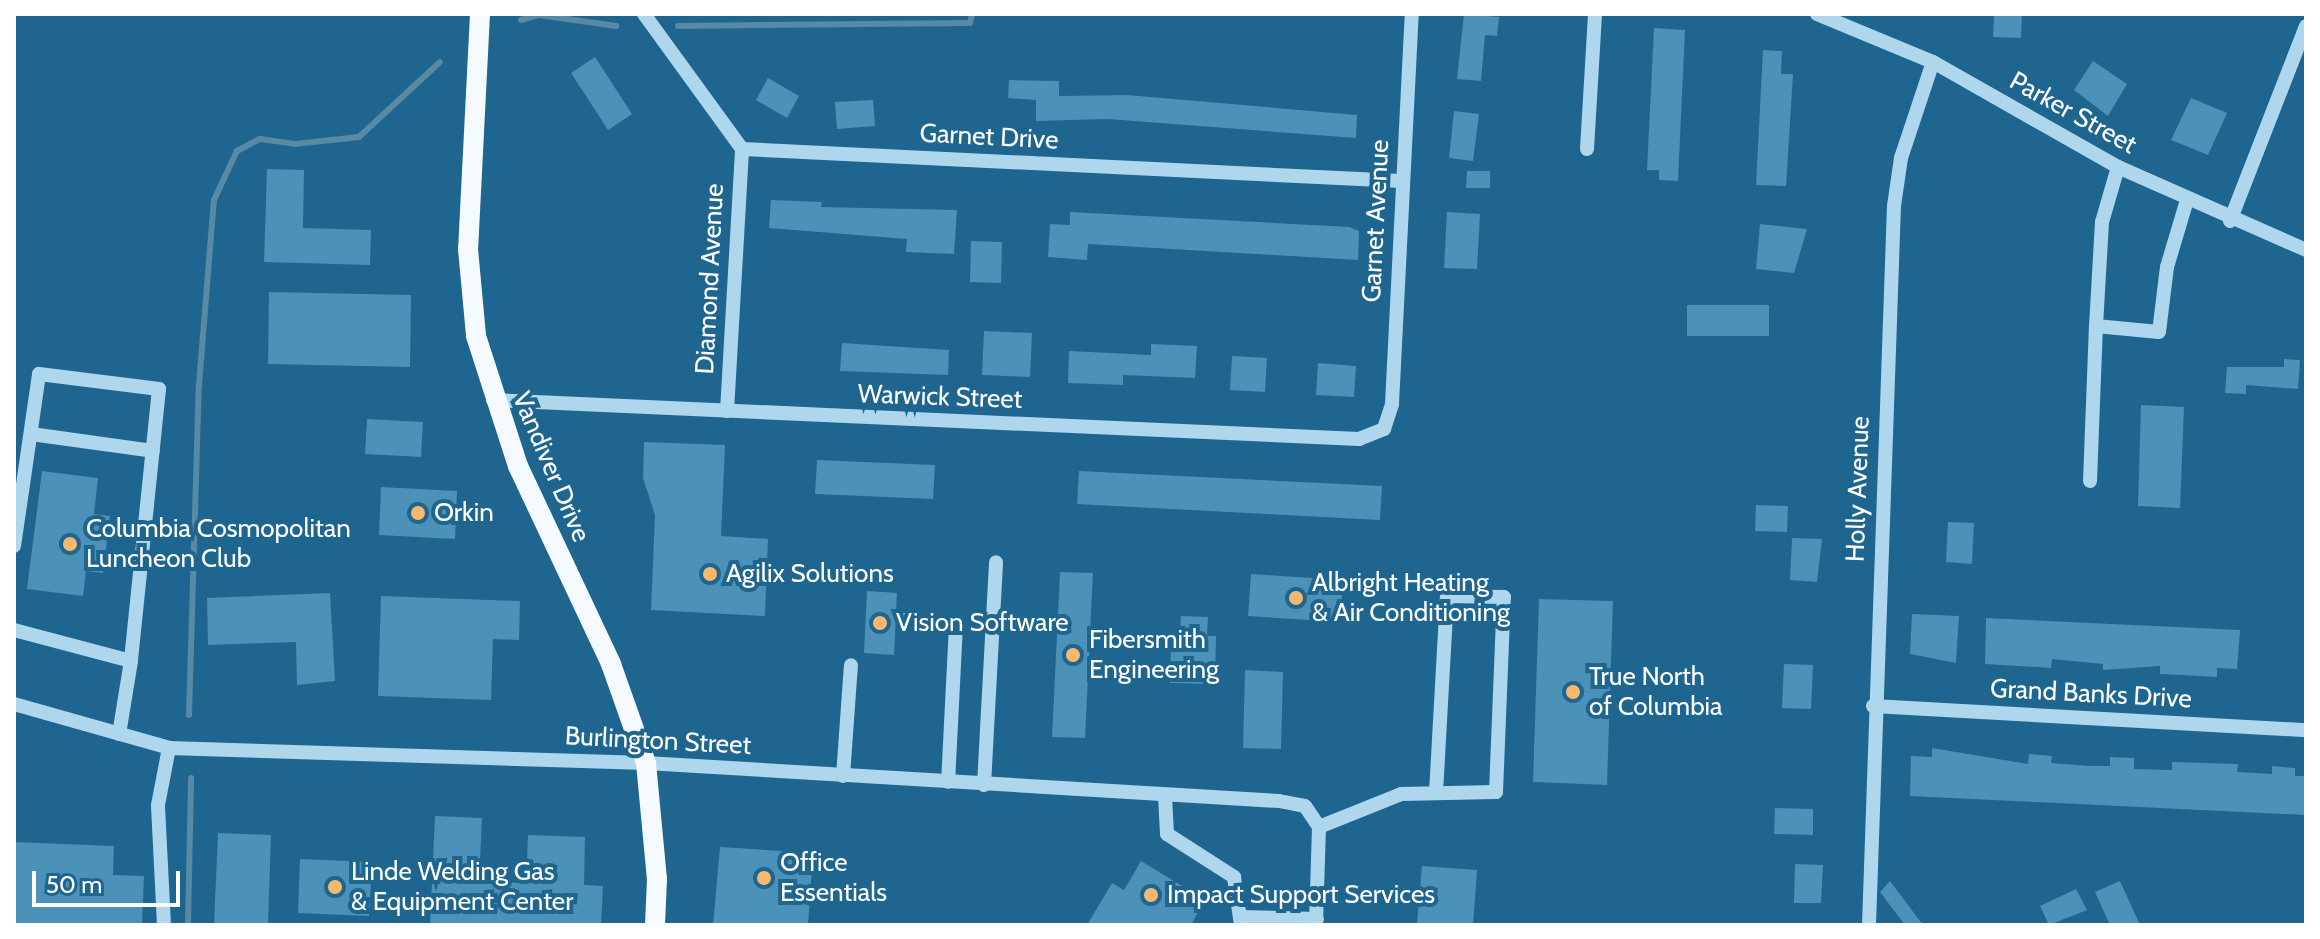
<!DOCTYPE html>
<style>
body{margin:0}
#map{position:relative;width:2320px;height:939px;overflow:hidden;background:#1e658f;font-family:Cabin,sans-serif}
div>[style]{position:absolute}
.stream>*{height:6px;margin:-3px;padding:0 3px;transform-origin:3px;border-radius:3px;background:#5889a5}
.building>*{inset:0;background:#4b91b8}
.minor>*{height:14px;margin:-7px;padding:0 7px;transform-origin:7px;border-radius:7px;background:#aed6ed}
.major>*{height:20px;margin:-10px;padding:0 10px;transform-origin:10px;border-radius:10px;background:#f4faff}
.dots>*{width:22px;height:22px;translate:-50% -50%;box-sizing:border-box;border:4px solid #1e658f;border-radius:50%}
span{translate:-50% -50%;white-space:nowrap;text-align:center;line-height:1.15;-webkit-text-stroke:8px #1e658f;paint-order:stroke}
.street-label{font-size:26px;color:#fff}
.poi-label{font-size:26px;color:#fff}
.left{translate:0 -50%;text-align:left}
.frame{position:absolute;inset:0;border:16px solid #fff;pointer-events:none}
.scale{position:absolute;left:32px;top:871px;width:148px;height:36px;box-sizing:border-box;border:4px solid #fff;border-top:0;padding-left:10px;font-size:24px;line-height:28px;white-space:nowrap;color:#fff;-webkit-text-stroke:6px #1e658f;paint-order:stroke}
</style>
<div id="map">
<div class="stream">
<div style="left:521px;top:20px;width:19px;rotate:-16deg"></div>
<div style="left:539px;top:15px;width:78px;rotate:8.1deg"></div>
<div style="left:678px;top:26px;width:292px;rotate:-0.6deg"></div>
<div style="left:970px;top:23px;width:9px;rotate:-77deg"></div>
<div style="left:189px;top:715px;width:330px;rotate:-88.3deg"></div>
<div style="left:199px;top:385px;width:186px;rotate:-85.4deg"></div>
<div style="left:214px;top:200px;width:54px;rotate:-64.9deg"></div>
<div style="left:237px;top:151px;width:26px;rotate:-28deg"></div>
<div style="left:260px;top:139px;width:35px;rotate:8deg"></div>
<div style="left:295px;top:144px;width:64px;rotate:-6.2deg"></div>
<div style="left:359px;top:137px;width:110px;rotate:-42.8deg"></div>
<div style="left:188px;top:925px;width:147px;rotate:-88.8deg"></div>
</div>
<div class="building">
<div style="clip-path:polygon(1464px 14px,1499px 17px,1497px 36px,1485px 35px,1481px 81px,1457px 79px)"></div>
<div style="clip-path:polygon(1994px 14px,2022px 14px,2021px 38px,1993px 37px)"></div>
<div style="clip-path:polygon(1654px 28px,1685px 30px,1678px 181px,1659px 180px,1659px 170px,1647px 170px)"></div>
<div style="clip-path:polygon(1763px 50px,1782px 51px,1781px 74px,1793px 74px,1786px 186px,1756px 185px)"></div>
<div style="clip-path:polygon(595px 57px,632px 114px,608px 130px,571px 73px)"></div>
<div style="clip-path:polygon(2093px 61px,2127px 84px,2108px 116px,2074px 90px)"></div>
<div style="clip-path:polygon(768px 78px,799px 96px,787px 118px,756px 100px)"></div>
<div style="clip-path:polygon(1009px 80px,1059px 81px,1059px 96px,1127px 95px,1357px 115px,1356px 138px,1108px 119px,1036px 121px,1036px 100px,1008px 98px)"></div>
<div style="clip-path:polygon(2191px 98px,2227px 113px,2208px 155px,2171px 140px)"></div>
<div style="clip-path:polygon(873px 100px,875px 126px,837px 129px,835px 102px)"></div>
<div style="clip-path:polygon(1454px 111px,1479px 114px,1473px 161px,1449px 158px)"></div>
<div style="clip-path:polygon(267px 169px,304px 170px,303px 228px,371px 230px,370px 265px,264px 262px)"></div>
<div style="clip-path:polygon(1467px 171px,1490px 171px,1490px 188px,1466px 188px)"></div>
<div style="clip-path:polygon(771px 200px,822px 202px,821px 207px,957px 210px,954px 254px,906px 252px,907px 239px,769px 228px)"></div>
<div style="clip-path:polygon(1070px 212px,1349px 227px,1359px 231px,1358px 260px,1088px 244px,1087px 260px,1048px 257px,1050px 224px,1070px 225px)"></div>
<div style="clip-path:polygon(1447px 212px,1480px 214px,1477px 269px,1444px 268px)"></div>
<div style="clip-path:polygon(1760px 224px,1807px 229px,1794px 273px,1756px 269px)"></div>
<div style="clip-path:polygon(971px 241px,1002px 242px,1001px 283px,970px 282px)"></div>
<div style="clip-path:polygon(269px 292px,411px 295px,410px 367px,268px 364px)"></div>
<div style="clip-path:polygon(1687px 305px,1769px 305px,1769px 336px,1687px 336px)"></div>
<div style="clip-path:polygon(984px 331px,1032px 333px,1030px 377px,982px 375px)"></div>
<div style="clip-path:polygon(842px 343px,949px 350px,948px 375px,840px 371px)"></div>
<div style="clip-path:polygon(1151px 344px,1197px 346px,1195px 378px,1123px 375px,1123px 385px,1068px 383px,1069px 351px,1151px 355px)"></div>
<div style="clip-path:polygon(1232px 356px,1267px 358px,1265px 392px,1230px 390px)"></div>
<div style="clip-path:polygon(2284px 359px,2300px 360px,2298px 389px,2246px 385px,2246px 394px,2225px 393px,2227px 367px,2284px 367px)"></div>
<div style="clip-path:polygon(1318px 363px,1356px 366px,1354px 397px,1316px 395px)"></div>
<div style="clip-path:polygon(2141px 405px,2184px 407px,2180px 508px,2138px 506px)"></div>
<div style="clip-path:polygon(367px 419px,423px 422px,421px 457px,365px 454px)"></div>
<div style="clip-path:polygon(644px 442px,725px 445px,721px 536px,768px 539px,765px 616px,651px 610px,655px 515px,643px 478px)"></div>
<div style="clip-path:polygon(817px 460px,935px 465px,933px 499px,815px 494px)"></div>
<div style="clip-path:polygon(42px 471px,98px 478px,94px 514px,110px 516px,103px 573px,86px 571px,83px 596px,27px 589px)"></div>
<div style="clip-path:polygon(1079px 471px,1382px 486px,1380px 520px,1077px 504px)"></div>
<div style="clip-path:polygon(381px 487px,457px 491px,455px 539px,379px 535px)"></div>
<div style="clip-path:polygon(1756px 505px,1788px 506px,1787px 532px,1755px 531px)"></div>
<div style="clip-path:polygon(1948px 522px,1974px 523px,1972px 564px,1946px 562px)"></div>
<div style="clip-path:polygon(1792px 538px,1822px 539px,1817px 582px,1790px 580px)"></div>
<div style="clip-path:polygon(1060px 572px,1093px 573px,1085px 738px,1052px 737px)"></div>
<div style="clip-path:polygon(1251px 574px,1343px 580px,1340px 622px,1248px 616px)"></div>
<div style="clip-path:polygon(867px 591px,897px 593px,894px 655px,864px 653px)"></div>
<div style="clip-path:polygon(330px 593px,335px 681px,297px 685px,296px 642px,208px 645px,207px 598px)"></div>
<div style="clip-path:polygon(381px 596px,520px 601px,519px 640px,493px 639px,491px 700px,378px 696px)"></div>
<div style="clip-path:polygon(1539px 599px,1613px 601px,1607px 785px,1533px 782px)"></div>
<div style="clip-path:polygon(1912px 614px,1959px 616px,1956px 663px,1910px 654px)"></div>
<div style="clip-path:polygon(1181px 616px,1208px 617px,1207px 636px,1216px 636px,1215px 684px,1170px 683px,1171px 635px,1180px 635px)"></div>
<div style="clip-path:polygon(1986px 618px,2240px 630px,2237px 669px,2217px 668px,2217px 677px,2160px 674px,2160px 666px,2103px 670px,2103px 664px,2052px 659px,2051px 668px,1985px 664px)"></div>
<div style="clip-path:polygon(1784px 664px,1813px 665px,1811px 709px,1782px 708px)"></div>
<div style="clip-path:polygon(1245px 670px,1283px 672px,1281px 749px,1243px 748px)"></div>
<div style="clip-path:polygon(1932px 748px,2028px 764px,2029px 754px,2052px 756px,2051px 763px,2090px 766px,2110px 766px,2110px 757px,2134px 758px,2134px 769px,2172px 770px,2172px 762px,2238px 764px,2237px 772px,2272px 774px,2272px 766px,2295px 768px,2295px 776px,2306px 776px,2306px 815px,1910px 796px,1911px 756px,1932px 757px)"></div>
<div style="clip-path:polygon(1775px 808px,1813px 809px,1813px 835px,1774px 834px)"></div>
<div style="clip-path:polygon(435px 816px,482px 818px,479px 882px,526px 883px,528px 835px,585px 837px,584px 885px,603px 886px,601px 925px,430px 925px)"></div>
<div style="clip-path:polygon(218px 833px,271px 835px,268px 925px,214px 925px)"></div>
<div style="clip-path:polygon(14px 842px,114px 846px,113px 875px,144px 876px,142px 925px,14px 925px)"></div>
<div style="clip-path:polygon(720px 847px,813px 853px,808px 925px,713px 925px)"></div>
<div style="clip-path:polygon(300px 859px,372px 862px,369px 916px,298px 913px)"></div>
<div style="clip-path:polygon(1141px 861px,1205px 900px,1191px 925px,1087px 925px,1112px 883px,1124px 890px)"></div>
<div style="clip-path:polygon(1795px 864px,1823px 865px,1821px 903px,1794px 903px)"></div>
<div style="clip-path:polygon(1422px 866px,1477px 870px,1473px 925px,1417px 924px)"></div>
<div style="clip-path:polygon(1890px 881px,1923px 925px,1905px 925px,1880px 892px)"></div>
<div style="clip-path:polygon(2120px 881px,2140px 925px,2110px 925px,2095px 892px)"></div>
<div style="clip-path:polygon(2076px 889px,2087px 910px,2049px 925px,2040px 906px)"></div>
</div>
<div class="minor">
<div style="left:644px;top:14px;width:167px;rotate:54deg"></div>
<div style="left:742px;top:149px;width:660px;rotate:2.78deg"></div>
<div style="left:1817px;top:14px;width:126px;rotate:22.5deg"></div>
<div style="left:1933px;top:62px;width:213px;rotate:29.6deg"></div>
<div style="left:2118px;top:167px;width:206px;rotate:23.8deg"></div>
<div style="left:1587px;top:149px;width:135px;rotate:-86.6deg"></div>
<div style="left:2118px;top:167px;width:57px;rotate:106.2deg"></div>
<div style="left:2102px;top:222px;width:104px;rotate:93.3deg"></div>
<div style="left:2096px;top:326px;width:63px;rotate:5.4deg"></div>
<div style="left:2159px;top:332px;width:65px;rotate:-83deg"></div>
<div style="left:2167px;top:267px;width:70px;rotate:-73.4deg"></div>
<div style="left:2230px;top:221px;width:209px;rotate:-68.7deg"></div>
<div style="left:493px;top:400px;width:867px;rotate:2.58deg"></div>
<div style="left:1359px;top:439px;width:27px;rotate:-22deg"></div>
<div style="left:1384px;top:429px;width:26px;rotate:-72deg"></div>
<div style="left:1392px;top:404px;width:391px;rotate:-87.1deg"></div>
<div style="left:727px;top:411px;width:262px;rotate:-86.7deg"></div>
<div style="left:31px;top:434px;width:123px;rotate:7.9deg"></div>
<div style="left:2090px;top:481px;width:155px;rotate:-87.8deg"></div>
<div style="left:14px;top:546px;width:174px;rotate:-81.7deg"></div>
<div style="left:39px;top:374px;width:121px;rotate:7.1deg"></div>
<div style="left:159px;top:389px;width:273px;rotate:95.9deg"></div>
<div style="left:905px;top:620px;width:51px;rotate:5.6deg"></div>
<div style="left:956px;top:625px;width:157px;rotate:92.9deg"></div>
<div style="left:14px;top:630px;width:121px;rotate:14.8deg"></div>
<div style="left:131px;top:661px;width:74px;rotate:99.3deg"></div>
<div style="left:14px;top:704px;width:161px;rotate:15.8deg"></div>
<div style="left:169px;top:748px;width:477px;rotate:1.8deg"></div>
<div style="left:646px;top:763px;width:634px;rotate:3.44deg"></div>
<div style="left:1279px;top:801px;width:26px;rotate:11deg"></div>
<div style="left:1305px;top:806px;width:25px;rotate:56deg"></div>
<div style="left:1319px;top:827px;width:98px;rotate:91.8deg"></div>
<div style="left:1873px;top:706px;width:434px;rotate:3.2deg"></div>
<div style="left:843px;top:776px;width:111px;rotate:-85.9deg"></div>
<div style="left:984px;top:785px;width:223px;rotate:-86.9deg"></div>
<div style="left:1165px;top:796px;width:38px;rotate:87deg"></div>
<div style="left:1167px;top:834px;width:80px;rotate:32.7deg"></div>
<div style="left:1234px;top:877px;width:49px;rotate:81.7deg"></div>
<div style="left:1319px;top:827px;width:88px;rotate:-21.9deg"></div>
<div style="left:1401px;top:794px;width:95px;rotate:-1.2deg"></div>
<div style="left:1496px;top:792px;width:195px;rotate:-87.7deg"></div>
<div style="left:1504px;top:597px;width:57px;rotate:-179deg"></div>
<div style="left:1447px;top:596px;width:196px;rotate:93.2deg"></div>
<div style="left:1240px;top:917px;width:77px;rotate:1.5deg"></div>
<div style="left:164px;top:925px;width:120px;rotate:-92.9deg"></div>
<div style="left:158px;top:805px;width:58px;rotate:-79.1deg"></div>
<div style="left:1869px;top:925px;width:719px;rotate:-88.01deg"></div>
<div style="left:1894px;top:206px;width:49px;rotate:-81.7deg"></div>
<div style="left:1901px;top:158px;width:101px;rotate:-71.6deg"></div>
</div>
<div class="major">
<div style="left:480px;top:14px;width:235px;rotate:92.9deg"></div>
<div style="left:468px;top:249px;width:87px;rotate:84.7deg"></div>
<div style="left:476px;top:336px;width:137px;rotate:72.1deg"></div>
<div style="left:518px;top:466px;width:219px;rotate:64.8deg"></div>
<div style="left:611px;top:664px;width:105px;rotate:70.5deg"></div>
<div style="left:646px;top:763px;width:117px;rotate:84.6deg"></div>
<div style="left:657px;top:879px;width:46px;rotate:92.5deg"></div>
</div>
<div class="dots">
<div style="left:418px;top:513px;background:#fbb86d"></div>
<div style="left:70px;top:544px;background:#fbb86d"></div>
<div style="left:710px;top:574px;background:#fbb86d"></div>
<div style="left:1296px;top:598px;background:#fbb86d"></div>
<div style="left:880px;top:623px;background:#fbb86d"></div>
<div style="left:1073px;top:655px;background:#fbb86d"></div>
<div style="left:1573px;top:692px;background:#fbb86d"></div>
<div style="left:764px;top:878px;background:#fbb86d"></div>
<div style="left:335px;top:887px;background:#fbb86d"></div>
<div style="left:1151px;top:895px;background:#fbb86d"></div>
</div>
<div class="street-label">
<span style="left:2073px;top:113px;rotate:29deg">Parker Street</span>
<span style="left:989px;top:137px;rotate:3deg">Garnet Drive</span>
<span style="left:1376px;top:221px;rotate:-87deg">Garnet Avenue</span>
<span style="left:710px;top:279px;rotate:-87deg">Diamond Avenue</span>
<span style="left:940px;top:397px;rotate:2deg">Warwick Street</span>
<span style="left:551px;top:467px;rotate:67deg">Vandiver Drive</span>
<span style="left:1858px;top:489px;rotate:-88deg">Holly Avenue</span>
<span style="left:2091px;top:694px;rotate:3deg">Grand Banks Drive</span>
<span style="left:658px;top:741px;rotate:3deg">Burlington Street</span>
</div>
<div class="poi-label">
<span class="left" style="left:434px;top:513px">Orkin</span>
<span class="left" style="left:86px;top:544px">Columbia Cosmopolitan<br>Luncheon Club</span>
<span class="left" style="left:726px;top:574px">Agilix Solutions</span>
<span class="left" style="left:1312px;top:598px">Albright Heating<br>&amp; Air Conditioning</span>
<span class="left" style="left:896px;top:623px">Vision Software</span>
<span class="left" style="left:1089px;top:655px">Fibersmith<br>Engineering</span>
<span class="left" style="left:1589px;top:692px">True North<br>of Columbia</span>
<span class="left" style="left:780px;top:878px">Office<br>Essentials</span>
<span class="left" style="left:351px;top:887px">Linde Welding Gas<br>&amp; Equipment Center</span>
<span class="left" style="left:1167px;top:895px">Impact Support Services</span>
</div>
<div class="frame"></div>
<div class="scale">50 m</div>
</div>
